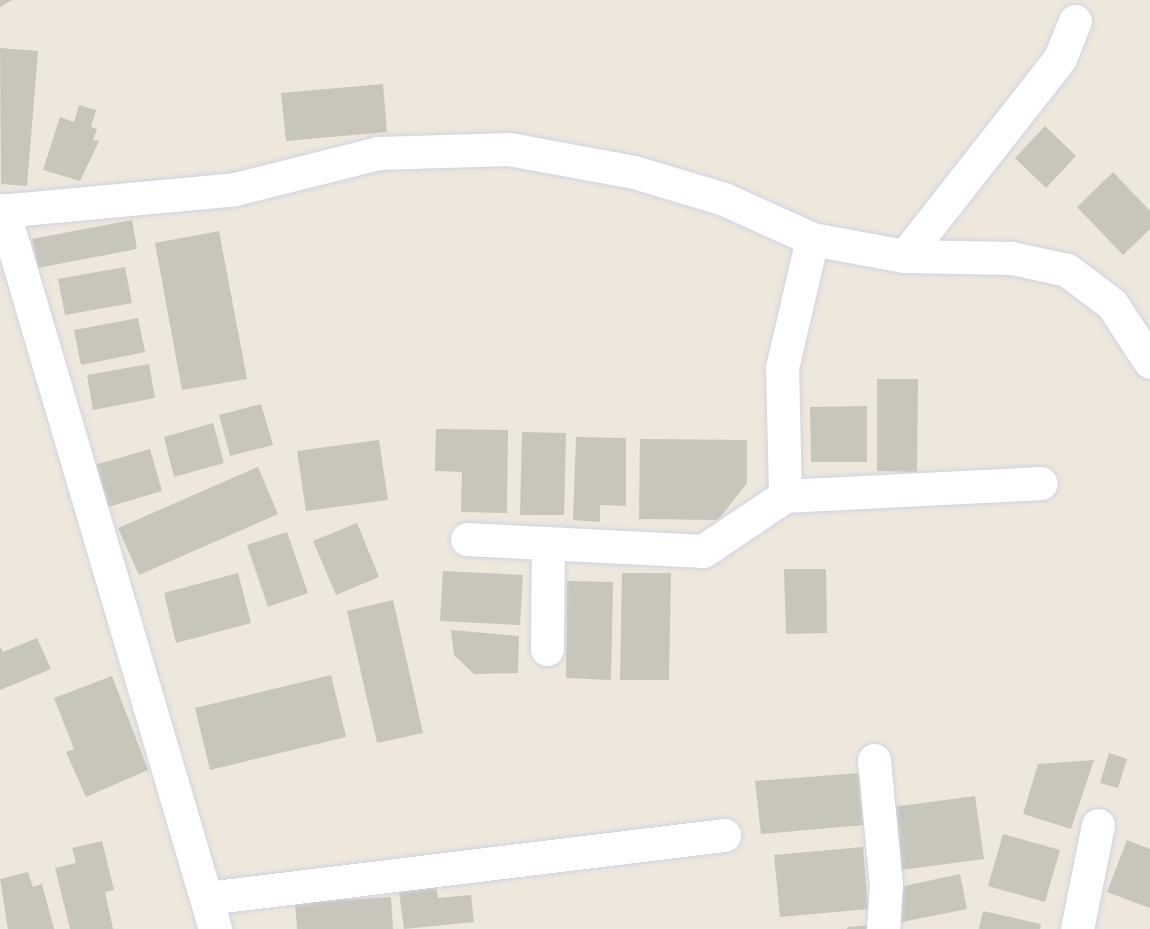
<!DOCTYPE html>
<style>
body{margin:0}
#map{position:relative;width:1150px;height:929px;overflow:hidden;background:#ede7dc;font-family:"PT Sans Narrow",sans-serif}
div>[style]{position:absolute}
.building>*{inset:0;background:#c8c5ba}
.roads{filter:drop-shadow(0 0 2px #d1d3e4) drop-shadow(0 0 2px #d1d3e4)}
.minor>*{height:33px;margin:-16.5px;padding:0 16.5px;transform-origin:16.5px;border-radius:16.5px;background:#fff}
span{translate:-50% -50%;white-space:nowrap;text-align:center;line-height:1.15;-webkit-text-stroke:4.5px #fff;paint-order:stroke}
</style>
<div id="map">
<div class="building">
<div style="clip-path:polygon(0 0,12px 0,0 7px)"></div>
<div style="clip-path:polygon(0 48px,38px 51px,27px 186px,1px 184px)"></div>
<div style="clip-path:polygon(383px 84px,387px 132px,286px 141px,281px 93px)"></div>
<div style="clip-path:polygon(79px 105px,96px 110px,91px 127px,97px 129px,93px 140px,99px 141px,80px 181px,43px 170px,60px 117px,74px 122px)"></div>
<div style="clip-path:polygon(1045px 126px,1076px 156px,1046px 188px,1015px 158px)"></div>
<div style="clip-path:polygon(1113px 172px,1150px 211px,1150px 229px,1123px 255px,1077px 207px)"></div>
<div style="clip-path:polygon(132px 220px,137px 249px,38px 268px,32px 239px)"></div>
<div style="clip-path:polygon(219px 231px,247px 379px,182px 390px,155px 243px)"></div>
<div style="clip-path:polygon(125px 267px,132px 303px,65px 315px,58px 279px)"></div>
<div style="clip-path:polygon(138px 318px,145px 352px,81px 365px,74px 330px)"></div>
<div style="clip-path:polygon(149px 364px,155px 398px,93px 410px,87px 375px)"></div>
<div style="clip-path:polygon(877px 379px,918px 379px,917px 472px,877px 471px)"></div>
<div style="clip-path:polygon(261px 404px,273px 445px,230px 456px,219px 415px)"></div>
<div style="clip-path:polygon(867px 406px,867px 462px,811px 462px,810px 407px)"></div>
<div style="clip-path:polygon(213px 423px,224px 463px,174px 477px,164px 437px)"></div>
<div style="clip-path:polygon(436px 429px,508px 430px,507px 513px,461px 512px,462px 472px,435px 471px)"></div>
<div style="clip-path:polygon(522px 432px,566px 433px,564px 515px,520px 515px)"></div>
<div style="clip-path:polygon(576px 437px,626px 438px,626px 506px,600px 505px,600px 522px,573px 520px)"></div>
<div style="clip-path:polygon(640px 439px,747px 440px,747px 483px,718px 520px,639px 519px)"></div>
<div style="clip-path:polygon(379px 440px,388px 500px,306px 511px,297px 451px)"></div>
<div style="clip-path:polygon(150px 449px,162px 491px,108px 507px,95px 465px)"></div>
<div style="clip-path:polygon(258px 467px,278px 514px,139px 575px,118px 528px)"></div>
<div style="clip-path:polygon(357px 523px,379px 577px,336px 595px,313px 541px)"></div>
<div style="clip-path:polygon(287px 532px,308px 593px,268px 607px,247px 545px)"></div>
<div style="clip-path:polygon(784px 569px,826px 569px,827px 633px,786px 634px)"></div>
<div style="clip-path:polygon(443px 571px,523px 575px,520px 625px,440px 621px)"></div>
<div style="clip-path:polygon(238px 573px,251px 623px,176px 643px,164px 593px)"></div>
<div style="clip-path:polygon(622px 573px,671px 573px,669px 680px,620px 680px)"></div>
<div style="clip-path:polygon(567px 581px,613px 582px,611px 680px,566px 678px)"></div>
<div style="clip-path:polygon(393px 600px,423px 733px,377px 743px,347px 611px)"></div>
<div style="clip-path:polygon(451px 630px,519px 636px,518px 673px,474px 674px,454px 655px)"></div>
<div style="clip-path:polygon(37px 638px,51px 669px,0 690px,0 646px,3px 652px)"></div>
<div style="clip-path:polygon(331px 675px,346px 737px,210px 770px,195px 708px)"></div>
<div style="clip-path:polygon(112px 676px,148px 770px,86px 797px,66px 752px,74px 749px,54px 698px)"></div>
<div style="clip-path:polygon(1109px 753px,1127px 759px,1118px 788px,1100px 783px)"></div>
<div style="clip-path:polygon(1094px 760px,1071px 829px,1023px 814px,1038px 764px)"></div>
<div style="clip-path:polygon(860px 773px,864px 825px,761px 834px,755px 781px)"></div>
<div style="clip-path:polygon(975px 796px,984px 859px,900px 870px,892px 807px)"></div>
<div style="clip-path:polygon(1003px 834px,1060px 850px,1045px 902px,988px 886px)"></div>
<div style="clip-path:polygon(1127px 840px,1150px 849px,1150px 908px,1107px 892px)"></div>
<div style="clip-path:polygon(102px 841px,114px 890px,105px 892px,113px 929px,70px 929px,55px 868px,76px 863px,72px 848px)"></div>
<div style="clip-path:polygon(863px 847px,868px 909px,780px 917px,774px 855px)"></div>
<div style="clip-path:polygon(28px 872px,33px 887px,42px 884px,54px 929px,8px 929px,0 879px)"></div>
<div style="clip-path:polygon(960px 874px,967px 909px,902px 922px,895px 888px)"></div>
<div style="clip-path:polygon(436px 886px,438px 898px,471px 895px,474px 922px,404px 929px,399px 892px)"></div>
<div style="clip-path:polygon(391px 897px,393px 929px,297px 929px,295px 903px)"></div>
<div style="clip-path:polygon(983px 911px,1041px 924px,1040px 929px,979px 929px)"></div>
<div style="clip-path:polygon(871px 925px,871px 929px,847px 929px,847px 927px)"></div>
</div>
<div class="roads">
<div class="minor">
<div style="left:3px;top:210px;width:750px;rotate:73.57deg"></div>
<div style="left:0;top:211px;width:236px;rotate:-5.3deg"></div>
<div style="left:235px;top:189px;width:147px;rotate:-14.1deg"></div>
<div style="left:378px;top:153px;width:131px;rotate:-1.7deg"></div>
<div style="left:509px;top:149px;width:127px;rotate:10.4deg"></div>
<div style="left:634px;top:172px;width:94px;rotate:16.7deg"></div>
<div style="left:724px;top:199px;width:97px;rotate:24.4deg"></div>
<div style="left:812px;top:239px;width:95px;rotate:10.4deg"></div>
<div style="left:905px;top:256px;width:107px;rotate:1.1deg"></div>
<div style="left:1012px;top:258px;width:56px;rotate:12.3deg"></div>
<div style="left:1067px;top:270px;width:56px;rotate:37.1deg"></div>
<div style="left:1112px;top:304px;width:69px;rotate:56.8deg"></div>
<div style="left:905px;top:256px;width:251px;rotate:-51.9deg"></div>
<div style="left:1060px;top:58px;width:40px;rotate:-68deg"></div>
<div style="left:785px;top:496px;width:256px;rotate:-2.9deg"></div>
<div style="left:467px;top:539px;width:236px;rotate:2.9deg"></div>
<div style="left:703px;top:551px;width:99px;rotate:-33.9deg"></div>
<div style="left:785px;top:496px;width:128px;rotate:-91.3deg"></div>
<div style="left:782px;top:368px;width:132px;rotate:-76.9deg"></div>
<div style="left:547px;top:649px;width:106px;rotate:-89.5deg"></div>
<div style="left:874px;top:760px;width:125px;rotate:84.5deg"></div>
<div style="left:886px;top:884px;width:45px;rotate:93.8deg"></div>
<div style="left:207px;top:898px;width:521px;rotate:-6.95deg"></div>
<div style="left:1077px;top:929px;width:106px;rotate:-78.6deg"></div>
</div>
</div>
</div>
